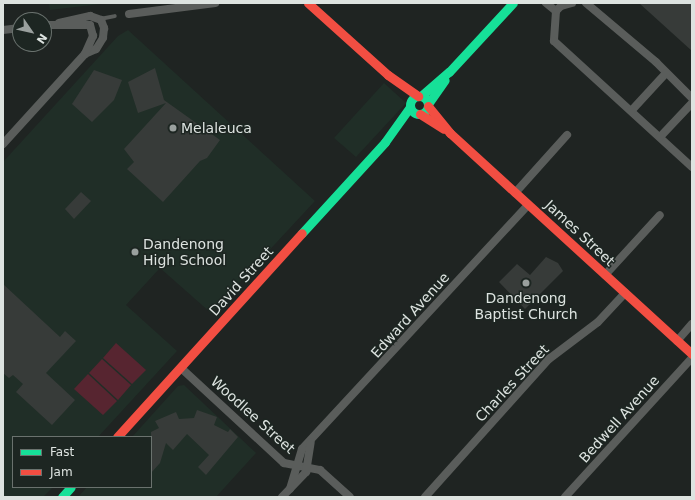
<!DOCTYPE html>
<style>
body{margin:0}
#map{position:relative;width:695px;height:500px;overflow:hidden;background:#1f2422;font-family:"DejaVu Sans",sans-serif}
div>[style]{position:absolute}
.built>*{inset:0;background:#202e27}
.green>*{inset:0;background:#572530}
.building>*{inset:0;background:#373b39}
.lane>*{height:4px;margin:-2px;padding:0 2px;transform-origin:2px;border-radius:2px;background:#5a5d5b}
.street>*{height:8px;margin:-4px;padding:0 4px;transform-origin:4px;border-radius:4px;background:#5a5d5b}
.fast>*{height:9px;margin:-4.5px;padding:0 4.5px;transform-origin:4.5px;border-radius:4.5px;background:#16e098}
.fast>.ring{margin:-4.5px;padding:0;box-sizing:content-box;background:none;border:9px solid #16e098;border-radius:50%}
.jam>*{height:9px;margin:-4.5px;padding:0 4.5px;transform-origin:4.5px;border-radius:4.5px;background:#f24e42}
.dots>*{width:11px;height:11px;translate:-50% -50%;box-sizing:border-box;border:2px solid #1d2622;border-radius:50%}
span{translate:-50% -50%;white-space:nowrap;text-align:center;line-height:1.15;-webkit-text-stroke:3px #1d2622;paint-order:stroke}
.poi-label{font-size:14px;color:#dde3e0}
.left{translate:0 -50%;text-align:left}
.street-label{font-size:14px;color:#dde3e0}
.frame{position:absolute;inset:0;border:4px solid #dde3e0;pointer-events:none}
.legend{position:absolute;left:12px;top:436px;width:140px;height:52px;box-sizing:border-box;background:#1d2622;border:1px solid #6a726e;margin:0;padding:5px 7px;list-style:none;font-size:12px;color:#dde3e0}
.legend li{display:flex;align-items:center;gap:8px;height:20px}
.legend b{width:20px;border:1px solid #6a726e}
.north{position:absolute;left:12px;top:12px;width:40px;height:40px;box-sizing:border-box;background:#1d2622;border:1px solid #6a726e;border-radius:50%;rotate:124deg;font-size:11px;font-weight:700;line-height:16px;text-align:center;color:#dde3e0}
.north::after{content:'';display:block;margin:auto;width:14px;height:18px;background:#9aa09e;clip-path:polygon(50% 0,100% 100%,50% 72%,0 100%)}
</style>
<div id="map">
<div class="built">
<div style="clip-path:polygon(49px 3px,109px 3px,50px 10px)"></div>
<div style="clip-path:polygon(128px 30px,315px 201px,211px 313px,160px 268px,126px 305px,177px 351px,98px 437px,13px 437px,13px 487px,53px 487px,43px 497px,3px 497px,3px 162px,118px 36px)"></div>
<div style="clip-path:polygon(384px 83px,406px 103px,356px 157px,334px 138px)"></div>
<div style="clip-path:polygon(184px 385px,256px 453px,216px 497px,78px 497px,87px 487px,151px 487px,151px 437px,132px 437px,178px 386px)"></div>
</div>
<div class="green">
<div style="clip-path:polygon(116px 343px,146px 370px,132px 384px,103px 358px)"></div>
<div style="clip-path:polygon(102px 359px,131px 385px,118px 400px,89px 373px)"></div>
<div style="clip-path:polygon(88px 374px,117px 401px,103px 415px,74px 389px)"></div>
</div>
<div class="building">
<div style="clip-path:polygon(639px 3px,692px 3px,692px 51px)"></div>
<div style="clip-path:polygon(155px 68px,164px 100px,220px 140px,207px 158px,200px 161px,163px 202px,127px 169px,134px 162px,124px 149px,166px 103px,138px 113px,128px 82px)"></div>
<div style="clip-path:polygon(94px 70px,122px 80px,114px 100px,92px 122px,72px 104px)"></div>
<div style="clip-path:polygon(81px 192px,91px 201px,74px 219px,65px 209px)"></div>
<div style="clip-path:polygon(546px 257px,558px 263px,563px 271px,525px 309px,499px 282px,517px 264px,530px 275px)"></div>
<div style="clip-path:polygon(3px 284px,60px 337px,65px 331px,76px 341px,46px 373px,75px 400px,52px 425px,16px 392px,23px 384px,13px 375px,9px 378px,3px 373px)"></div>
<div style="clip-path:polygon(197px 410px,217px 417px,214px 425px,228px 432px,230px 429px,238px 437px,206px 475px,198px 467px,209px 455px,187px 434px,173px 450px,166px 443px,160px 463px,151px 473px,151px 432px,159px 428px,155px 421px,176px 412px,179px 419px,194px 418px)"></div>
</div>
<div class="lane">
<div style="left:100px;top:19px;width:15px;rotate:-11deg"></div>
</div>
<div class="street">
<div style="left:546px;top:3px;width:13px;rotate:39deg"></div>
<div style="left:572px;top:3px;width:11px;rotate:165deg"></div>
<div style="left:561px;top:6px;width:7px;rotate:135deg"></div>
<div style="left:556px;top:11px;width:30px;rotate:94deg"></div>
<div style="left:554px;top:41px;width:187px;rotate:42.4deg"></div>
<div style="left:586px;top:3px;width:92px;rotate:40.1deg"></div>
<div style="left:656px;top:62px;width:51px;rotate:45deg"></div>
<div style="left:129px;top:14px;width:87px;rotate:-7.3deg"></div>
<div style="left:59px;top:23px;width:32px;rotate:-13deg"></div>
<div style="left:90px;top:16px;width:12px;rotate:20deg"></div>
<div style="left:101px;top:20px;width:9px;rotate:69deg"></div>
<div style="left:104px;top:28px;width:10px;rotate:96deg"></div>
<div style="left:103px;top:38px;width:13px;rotate:122deg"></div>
<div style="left:96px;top:49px;width:12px;rotate:156deg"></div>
<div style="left:44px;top:25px;width:46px"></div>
<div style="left:3px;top:30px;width:17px;rotate:-7deg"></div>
<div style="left:632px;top:110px;width:50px;rotate:-47.4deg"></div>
<div style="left:660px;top:137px;width:47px;rotate:-46.7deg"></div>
<div style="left:3px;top:144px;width:122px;rotate:-47.7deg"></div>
<div style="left:85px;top:54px;width:20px;rotate:-66deg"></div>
<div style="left:93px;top:36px;width:11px;rotate:-105deg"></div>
<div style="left:515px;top:193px;width:78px;rotate:-48.1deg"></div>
<div style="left:605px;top:275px;width:81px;rotate:-47.5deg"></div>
<div style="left:677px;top:341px;width:23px;rotate:-49deg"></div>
<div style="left:181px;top:368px;width:140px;rotate:42.7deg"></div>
<div style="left:284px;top:463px;width:37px;rotate:11deg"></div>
<div style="left:320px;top:470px;width:40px;rotate:42deg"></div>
<div style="left:290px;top:489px;width:42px;rotate:-73.3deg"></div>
<div style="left:302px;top:449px;width:333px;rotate:-47.2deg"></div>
<div style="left:282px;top:497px;width:35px;rotate:-46deg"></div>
<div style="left:306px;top:472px;width:30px;rotate:-81deg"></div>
<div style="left:425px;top:497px;width:186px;rotate:-48.1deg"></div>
<div style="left:549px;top:359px;width:61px;rotate:-37.1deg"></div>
<div style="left:598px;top:322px;width:40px;rotate:-47deg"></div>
<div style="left:565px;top:497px;width:188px;rotate:-47.6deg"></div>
</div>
<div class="fast">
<div style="left:421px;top:96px;width:37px;rotate:-41deg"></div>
<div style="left:449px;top:72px;width:94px;rotate:-47.2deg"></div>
<div class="ring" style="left:410px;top:96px;width:9px;height:9px"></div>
<div style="left:428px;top:104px;width:29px;rotate:-55deg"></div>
<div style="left:302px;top:233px;width:123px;rotate:-47.6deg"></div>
<div style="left:385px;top:142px;width:43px;rotate:-54.5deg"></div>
<div style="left:62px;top:497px;width:13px;rotate:-48deg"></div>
</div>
<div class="jam">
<div style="left:308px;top:3px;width:108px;rotate:42deg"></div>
<div style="left:388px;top:75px;width:37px;rotate:35deg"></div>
<div style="left:428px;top:106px;width:35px;rotate:51deg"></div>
<div style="left:450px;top:133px;width:328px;rotate:42.4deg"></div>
<div style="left:420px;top:114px;width:28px;rotate:32deg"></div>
<div style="left:117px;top:437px;width:275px;rotate:-47.8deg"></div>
</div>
<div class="dots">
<div style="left:173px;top:128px;background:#9aa09e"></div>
<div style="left:135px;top:252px;background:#9aa09e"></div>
<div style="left:526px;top:283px;background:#9aa09e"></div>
</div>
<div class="poi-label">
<span class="left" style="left:181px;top:128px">Melaleuca</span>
<span class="left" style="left:143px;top:252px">Dandenong<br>High School</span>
<span style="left:526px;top:306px">Dandenong<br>Baptist Church</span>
</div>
<div class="street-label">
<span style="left:580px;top:233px;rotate:43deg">James Street</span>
<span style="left:241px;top:281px;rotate:-48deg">David Street</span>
<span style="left:410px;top:315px;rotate:-48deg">Edward Avenue</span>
<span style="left:512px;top:383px;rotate:-47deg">Charles Street</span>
<span style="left:253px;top:415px;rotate:42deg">Woodlee Street</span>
<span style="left:619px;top:419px;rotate:-48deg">Bedwell Avenue</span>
</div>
<div class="frame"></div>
<ul class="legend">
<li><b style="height:5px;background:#16e098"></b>Fast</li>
<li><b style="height:5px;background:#f24e42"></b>Jam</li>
</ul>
<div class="north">N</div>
</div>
